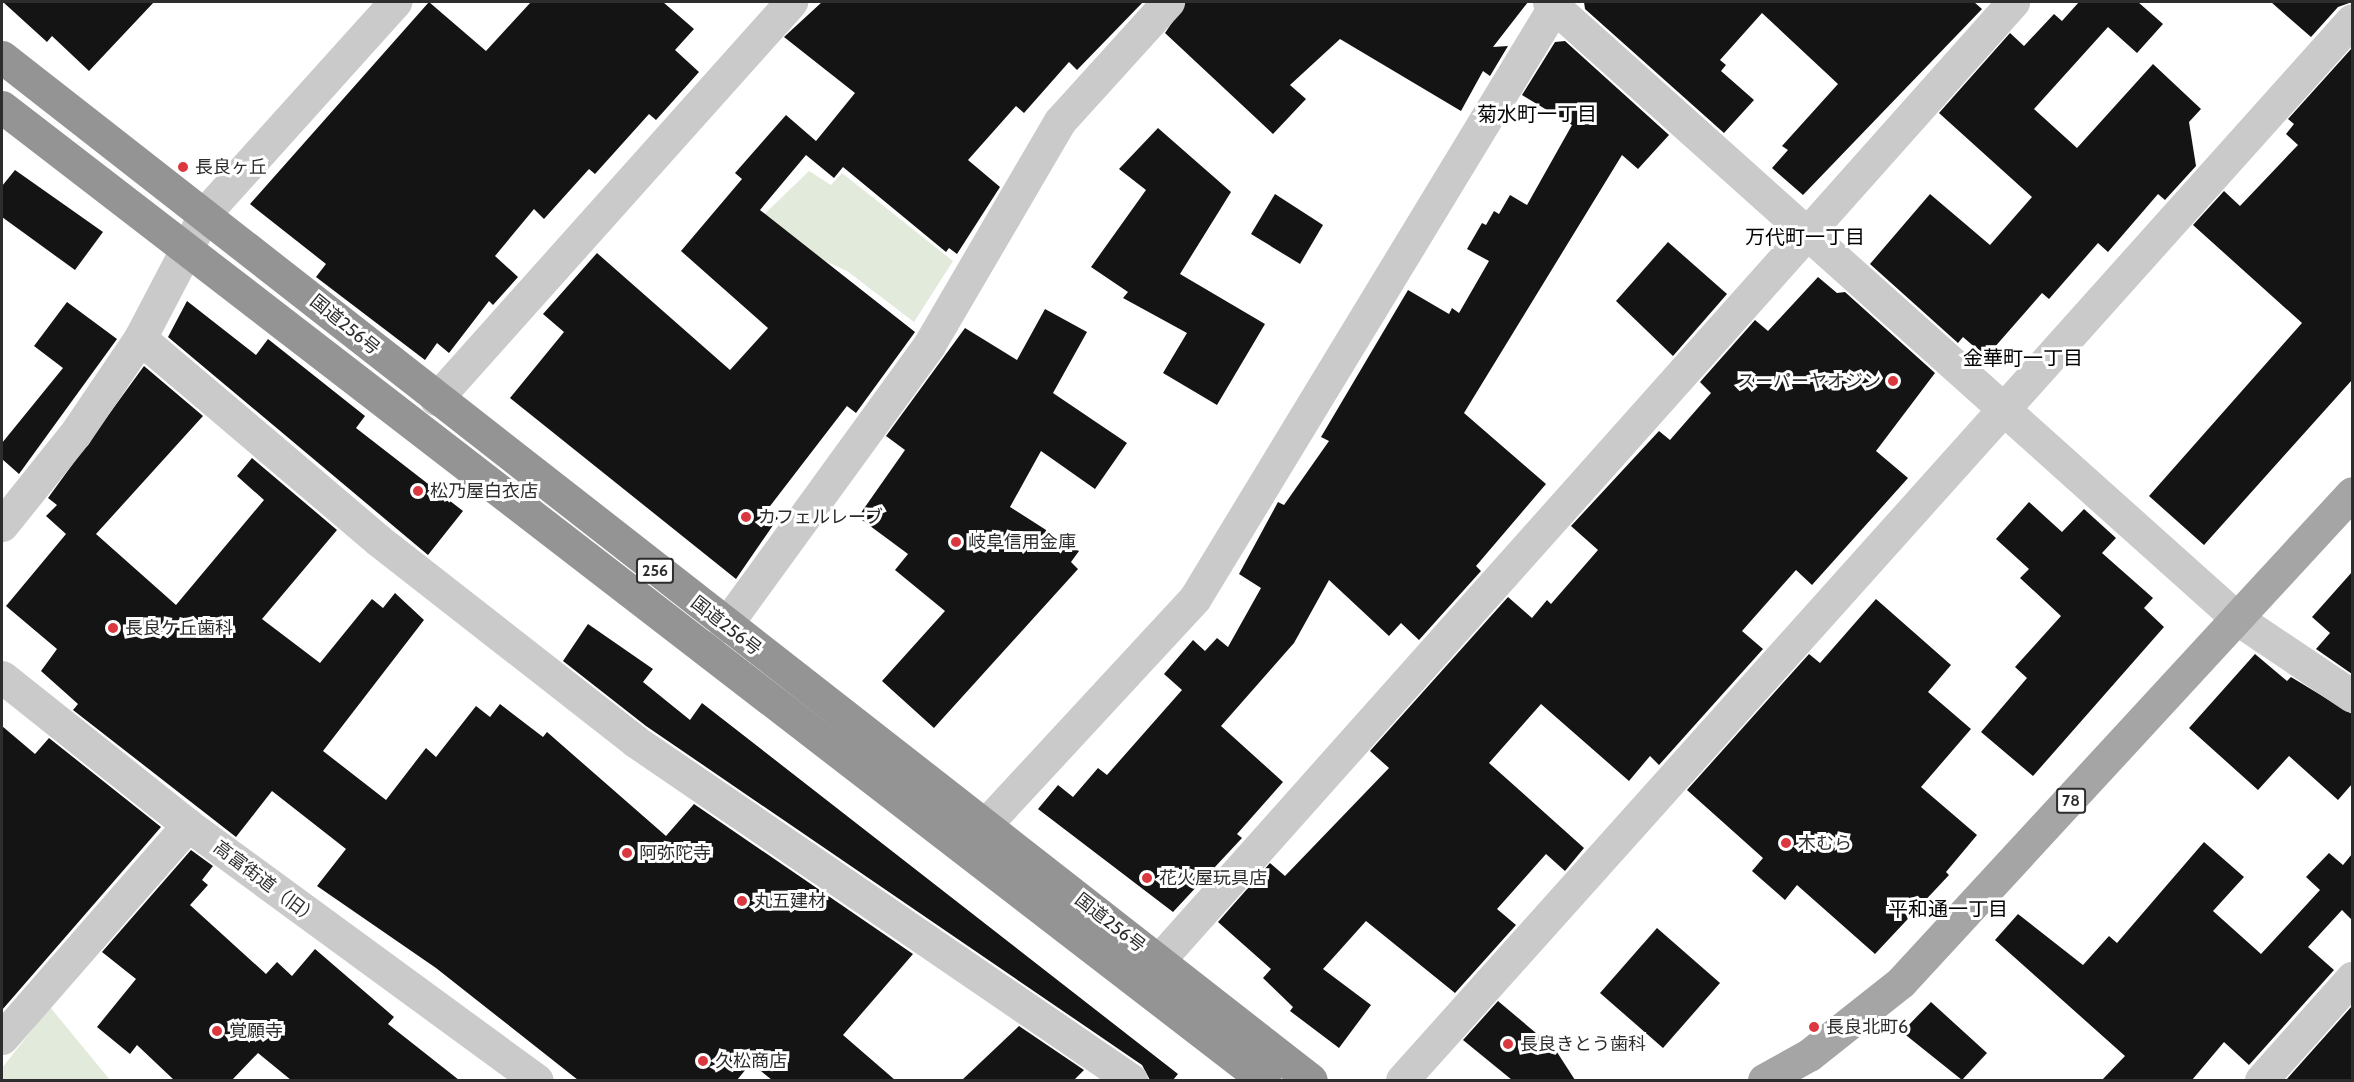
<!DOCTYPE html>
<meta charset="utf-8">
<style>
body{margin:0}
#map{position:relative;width:2354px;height:1082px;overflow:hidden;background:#fff;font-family:Cabin,"Noto Sans JP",sans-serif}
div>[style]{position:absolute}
.green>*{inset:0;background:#e2eadb}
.building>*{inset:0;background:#141414}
.street>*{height:33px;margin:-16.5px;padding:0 16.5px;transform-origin:16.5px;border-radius:16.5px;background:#cacaca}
.primary>*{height:33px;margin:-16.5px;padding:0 16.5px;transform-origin:16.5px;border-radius:16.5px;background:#a5a5a5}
.highway>*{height:33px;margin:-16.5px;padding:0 16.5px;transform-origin:16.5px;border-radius:16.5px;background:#949494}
.dots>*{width:16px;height:16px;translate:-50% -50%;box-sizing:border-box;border:3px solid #fff;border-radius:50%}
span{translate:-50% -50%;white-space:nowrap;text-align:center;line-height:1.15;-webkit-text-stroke:6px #fff;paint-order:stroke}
.shield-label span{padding:2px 4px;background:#fff;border:2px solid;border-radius:4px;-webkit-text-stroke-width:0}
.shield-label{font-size:16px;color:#2d2d2d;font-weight:700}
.poi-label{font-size:18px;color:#2d2d2d}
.left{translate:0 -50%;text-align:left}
.right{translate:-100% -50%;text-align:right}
.street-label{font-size:18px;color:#2d2d2d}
.neighbourhood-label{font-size:20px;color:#000}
.frame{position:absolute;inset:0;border:3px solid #2d2d2d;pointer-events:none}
</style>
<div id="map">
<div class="green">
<div style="clip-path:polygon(809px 171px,831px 185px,842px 173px,953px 261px,914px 322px,847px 271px,751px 227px)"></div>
<div style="clip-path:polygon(50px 1007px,110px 1080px,2px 1080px,2px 1068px)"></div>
</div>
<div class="building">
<div style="clip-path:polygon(3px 2px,154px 2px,89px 71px,52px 36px,47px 42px)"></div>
<div style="clip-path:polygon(429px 2px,486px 51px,531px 2px,663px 2px,694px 29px,675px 50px,699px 72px,656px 120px,649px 114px,595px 174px,589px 169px,544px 219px,534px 209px,495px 256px,518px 277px,493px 305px,489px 301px,449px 353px,437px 343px,425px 360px,316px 277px,326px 264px,250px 204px)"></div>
<div style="clip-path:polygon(822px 2px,1143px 2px,1077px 70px,1069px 62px,1024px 113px,1016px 106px,968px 160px,1000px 187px,957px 254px,949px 248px,946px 252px,843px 167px,834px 178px,806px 155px,760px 210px,915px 332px,856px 413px,847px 406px,767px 510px,778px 518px,736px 579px,510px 398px,564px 332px,543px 314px,597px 253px,730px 370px,768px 328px,681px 251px,742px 179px,735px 173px,786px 115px,816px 141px,855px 93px,784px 37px)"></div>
<div style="clip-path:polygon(1186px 2px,1528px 2px,1493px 47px,1508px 46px,1490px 76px,1483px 71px,1461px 111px,1340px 39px,1290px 85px,1306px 99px,1273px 134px,1165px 33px)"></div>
<div style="clip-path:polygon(1584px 2px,1974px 2px,1982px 9px,1803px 195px,1772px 168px,1788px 150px,1782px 146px,1838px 84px,1762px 13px,1720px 60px,1726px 65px,1721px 71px,1754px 100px,1724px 133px,1585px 9px)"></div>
<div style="clip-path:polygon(2079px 2px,2138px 2px,2163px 24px,2137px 53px,2108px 27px,2034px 109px,2077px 148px,2153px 64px,2201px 109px,2189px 122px,2196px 166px,2165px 200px,2158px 194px,2108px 252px,2098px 243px,2049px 299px,2042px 293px,1986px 357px,1963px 337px,1958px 343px,1870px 264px,1930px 194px,1990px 245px,2032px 197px,1939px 113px,2010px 33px,2024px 46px,2054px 14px,2062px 21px)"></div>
<div style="clip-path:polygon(2271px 2px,2352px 2px,2338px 7px,2311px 37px)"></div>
<div style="clip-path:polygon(1565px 41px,1669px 135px,1638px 169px,1622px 155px,1464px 413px,1546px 484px,1476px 566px,1481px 571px,1419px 640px,1401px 623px,1389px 636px,1329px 580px,1294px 643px,1221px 726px,1283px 782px,1237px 834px,1242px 838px,1173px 912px,1038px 809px,1058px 785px,1073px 797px,1098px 768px,1107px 775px,1182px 690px,1164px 674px,1193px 640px,1205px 651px,1217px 638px,1228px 647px,1261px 588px,1239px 574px,1278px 502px,1284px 505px,1329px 441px,1321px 437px,1408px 290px,1449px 314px,1452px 308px,1459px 313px,1489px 261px,1467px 249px,1482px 223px,1486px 225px,1494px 211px,1499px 214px,1510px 195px,1527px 205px,1572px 125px,1522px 95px,1555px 42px)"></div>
<div style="clip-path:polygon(2352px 48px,2352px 380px,2204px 545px,2149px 496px,2302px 323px,2193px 225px,2224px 191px,2240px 206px,2298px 145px,2286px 134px,2294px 124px,2288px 119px)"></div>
<div style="clip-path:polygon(1158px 128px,1231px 192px,1180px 274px,1265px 324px,1217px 405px,1163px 373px,1187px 333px,1123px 298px,1128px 292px,1091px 267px,1146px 190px,1119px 169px)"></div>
<div style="clip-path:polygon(15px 170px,103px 232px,75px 270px,2px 217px,2px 186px)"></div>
<div style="clip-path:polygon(1275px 194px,1323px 225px,1300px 264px,1251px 234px)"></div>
<div style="clip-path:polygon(1668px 242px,1727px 294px,1673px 356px,1616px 301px)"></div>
<div style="clip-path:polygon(1818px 277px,1837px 293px,1845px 292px,1935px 373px,1876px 451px,1908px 478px,1812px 585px,1796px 570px,1742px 631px,1763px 649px,1659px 765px,1650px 756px,1629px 781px,1541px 704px,1489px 763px,1584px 848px,1565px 871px,1546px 854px,1497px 909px,1516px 925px,1455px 993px,1366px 921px,1323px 969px,1371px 1005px,1339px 1048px,1290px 1011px,1293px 1007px,1263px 978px,1271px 969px,1218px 922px,1270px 863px,1285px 876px,1389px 768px,1370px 751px,1508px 597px,1532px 618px,1547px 600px,1551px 604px,1598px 550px,1571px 526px,1659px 431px,1670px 440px,1711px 393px,1700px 382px,1755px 320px,1768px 331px)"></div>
<div style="clip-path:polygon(187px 301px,256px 355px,268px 339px,365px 416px,356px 428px,463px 511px,428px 555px,168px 337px)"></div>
<div style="clip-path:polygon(67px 302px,117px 339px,19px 474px,2px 459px,2px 443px,63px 368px,34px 346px)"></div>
<div style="clip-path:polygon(1045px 309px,1087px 332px,1053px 393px,1127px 443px,1095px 489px,1041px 451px,1010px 507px,1079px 551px,1071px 562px,1078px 569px,934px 728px,882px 681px,945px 611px,895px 570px,908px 554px,858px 517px,905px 450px,886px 436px,965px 328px,1017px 360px)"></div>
<div style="clip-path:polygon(144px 366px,203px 416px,96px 534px,176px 605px,264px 500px,237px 476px,252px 458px,337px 530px,262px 619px,320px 663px,372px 599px,383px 608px,395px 593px,424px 620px,323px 751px,386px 800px,426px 748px,436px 757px,476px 706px,490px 717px,500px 704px,543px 737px,547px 732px,666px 836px,694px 804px,913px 954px,843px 1035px,895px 1080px,772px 1080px,751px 1063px,737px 1080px,578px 1080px,436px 968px,317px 886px,346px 849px,272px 791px,236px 837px,73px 710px,78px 704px,41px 671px,57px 649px,6px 606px,66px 534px,46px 516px,57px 505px,48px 498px)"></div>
<div style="clip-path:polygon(2029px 502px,2062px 532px,2084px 509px,2116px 538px,2102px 553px,2153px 598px,2144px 608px,2164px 627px,2033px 776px,1981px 732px,2027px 678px,2015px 667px,2061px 616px,2020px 578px,2029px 569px,1996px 539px)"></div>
<div style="clip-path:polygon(2352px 572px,2352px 674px,2316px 649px,2330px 633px,2312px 617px)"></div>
<div style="clip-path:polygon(1876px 599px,1951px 665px,1928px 692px,1971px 729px,1921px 787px,1977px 835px,1946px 872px,1949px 875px,1875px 954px,1797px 885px,1785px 900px,1752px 871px,1763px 858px,1687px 790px,1809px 654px,1820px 663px)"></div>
<div style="clip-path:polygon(588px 624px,653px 669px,643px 682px,690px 720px,702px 703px,1178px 1074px,1173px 1080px,1150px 1080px,1142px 1065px,646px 726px,563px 661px)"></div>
<div style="clip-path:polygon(2255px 654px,2287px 681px,2291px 677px,2352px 714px,2352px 784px,2338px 800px,2289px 756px,2258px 790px,2189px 728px)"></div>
<div style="clip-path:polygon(2px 726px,35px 754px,49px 738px,161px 827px,2px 1010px)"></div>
<div style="clip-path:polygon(2204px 842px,2244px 877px,2213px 911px,2261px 954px,2320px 890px,2306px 877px,2329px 853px,2343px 865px,2352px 854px,2352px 920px,2342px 910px,2308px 947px,2334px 970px,2249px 1065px,2224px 1042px,2192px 1080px,2102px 1080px,2125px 1056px,1995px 940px,2018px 914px,2083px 965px,2109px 936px,2117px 943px)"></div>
<div style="clip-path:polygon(191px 850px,213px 866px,202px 880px,208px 885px,190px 905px,266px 974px,277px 962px,292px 976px,315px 949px,394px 1017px,388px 1024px,459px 1080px,291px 1080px,258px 1053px,232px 1080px,174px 1080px,137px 1045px,130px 1054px,97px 1027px,136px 979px,102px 952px)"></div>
<div style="clip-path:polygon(1657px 928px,1720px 983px,1663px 1048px,1600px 993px)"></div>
<div style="clip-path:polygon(1498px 1001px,1555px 1049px,1575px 1080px,1512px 1080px,1463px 1040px)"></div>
<div style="clip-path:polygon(1931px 1002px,1987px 1053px,1962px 1080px,1902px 1032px)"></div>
<div style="clip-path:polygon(2352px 1006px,2352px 1080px,2286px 1080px)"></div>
<div style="clip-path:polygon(1019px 1026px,1084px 1070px,1074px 1080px,962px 1080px)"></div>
</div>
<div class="street">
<div style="left:1549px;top:2px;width:926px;rotate:41.85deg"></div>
<div style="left:2239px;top:620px;width:136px;rotate:33.9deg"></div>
<div style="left:140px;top:338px;width:312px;rotate:40.3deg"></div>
<div style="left:378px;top:540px;width:326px;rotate:38deg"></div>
<div style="left:635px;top:741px;width:601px;rotate:34.35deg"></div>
<div style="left:436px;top:399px;width:533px;rotate:-48.2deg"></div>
<div style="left:2px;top:525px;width:117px;rotate:-51.3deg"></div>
<div style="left:75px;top:434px;width:116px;rotate:-55.9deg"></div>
<div style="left:140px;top:338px;width:142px;rotate:-62.4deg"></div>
<div style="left:206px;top:212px;width:283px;rotate:-48deg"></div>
<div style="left:725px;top:626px;width:347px;rotate:-54deg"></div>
<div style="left:929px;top:345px;width:259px;rotate:-59.7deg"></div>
<div style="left:1060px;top:121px;width:161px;rotate:-47.8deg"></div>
<div style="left:2px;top:677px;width:238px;rotate:38.5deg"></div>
<div style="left:188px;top:825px;width:432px;rotate:36.2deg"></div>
<div style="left:985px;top:825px;width:309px;rotate:-47.2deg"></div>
<div style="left:1195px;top:598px;width:697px;rotate:-58.73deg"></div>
<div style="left:1158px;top:961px;width:1285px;rotate:-48.28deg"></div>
<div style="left:2px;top:1038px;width:283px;rotate:-48.9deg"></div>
<div style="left:1402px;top:1080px;width:1423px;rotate:-48.13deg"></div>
<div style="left:2261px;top:1080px;width:137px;rotate:-48.3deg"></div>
</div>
<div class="primary">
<div style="left:1764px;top:1080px;width:51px;rotate:-29.1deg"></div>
<div style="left:1809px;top:1055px;width:117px;rotate:-38.4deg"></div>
<div style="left:1901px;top:982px;width:665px;rotate:-47.31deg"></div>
</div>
<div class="highway">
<div style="left:2px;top:57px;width:1661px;rotate:38.01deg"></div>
<div style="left:2px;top:107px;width:1594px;rotate:37.63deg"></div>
</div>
<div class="dots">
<div style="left:183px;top:167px;background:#db373e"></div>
<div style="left:1893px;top:381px;background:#db373e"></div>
<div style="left:418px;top:491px;background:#db373e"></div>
<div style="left:746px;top:517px;background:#db373e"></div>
<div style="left:956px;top:542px;background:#db373e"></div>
<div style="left:113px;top:628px;background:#db373e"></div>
<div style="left:1786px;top:843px;background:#db373e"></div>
<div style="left:627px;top:853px;background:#db373e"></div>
<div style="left:1147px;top:878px;background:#db373e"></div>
<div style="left:742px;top:901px;background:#db373e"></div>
<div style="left:1814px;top:1027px;background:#db373e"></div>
<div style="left:217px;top:1031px;background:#db373e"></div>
<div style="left:1508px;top:1044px;background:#db373e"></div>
<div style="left:703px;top:1061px;background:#db373e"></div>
</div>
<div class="shield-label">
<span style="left:655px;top:571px">256</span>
<span style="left:2071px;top:801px">78</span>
</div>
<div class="poi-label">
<span class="left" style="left:195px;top:167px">長良ヶ丘</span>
<span class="right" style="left:1881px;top:381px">スーパーヤオジン</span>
<span class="left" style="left:430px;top:491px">松乃屋白衣店</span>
<span class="left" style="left:758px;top:517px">カフェルレーブ</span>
<span class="left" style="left:968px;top:542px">岐阜信用金庫</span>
<span class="left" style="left:125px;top:628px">長良ケ丘歯科</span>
<span class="left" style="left:1798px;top:843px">木むら</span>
<span class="left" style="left:639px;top:853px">阿弥陀寺</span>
<span class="left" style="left:1159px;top:878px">花火屋玩具店</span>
<span class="left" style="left:754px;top:901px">丸五建材</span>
<span class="left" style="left:1826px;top:1027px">長良北町6</span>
<span class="left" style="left:229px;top:1031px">覚願寺</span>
<span class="left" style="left:1520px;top:1044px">長良きとう歯科</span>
<span class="left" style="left:715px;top:1061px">久松商店</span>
</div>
<div class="street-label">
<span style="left:345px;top:325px;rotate:39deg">国道256号</span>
<span style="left:726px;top:626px;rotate:38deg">国道256号</span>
<span style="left:266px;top:883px;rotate:37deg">高富街道（旧）</span>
<span style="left:1110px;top:923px;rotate:38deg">国道256号</span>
</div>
<div class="neighbourhood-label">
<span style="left:1537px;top:114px">菊水町一丁目</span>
<span style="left:1805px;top:237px">万代町一丁目</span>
<span style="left:2023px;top:358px">金華町一丁目</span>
<span style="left:1948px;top:909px">平和通一丁目</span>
</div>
<div class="frame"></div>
</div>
